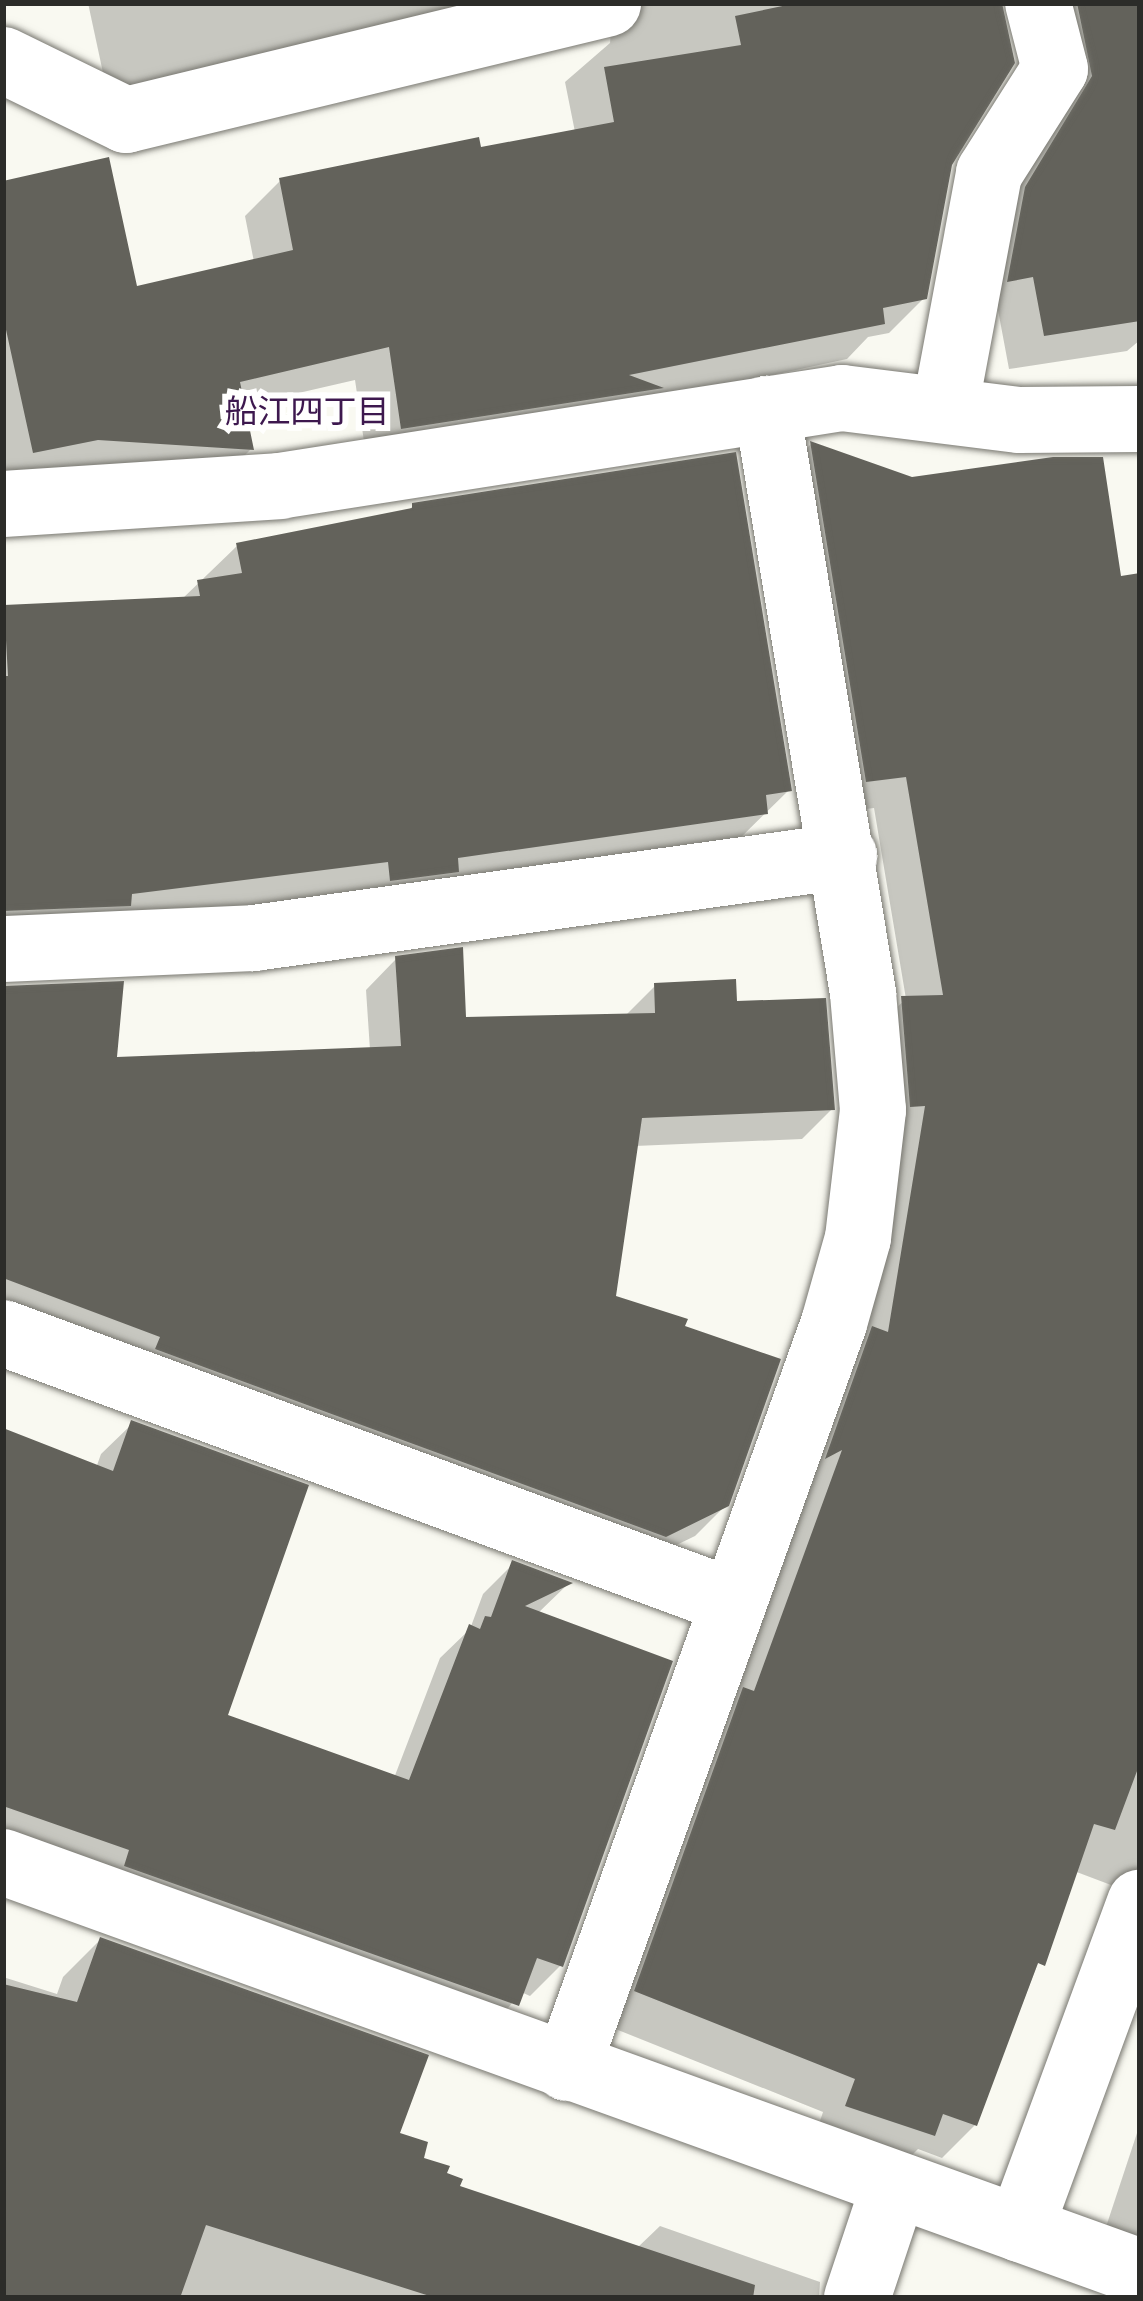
<!DOCTYPE html>
<meta charset="utf-8">
<style>
body{margin:0}
#map{position:relative;width:1143px;height:2301px;overflow:hidden;background:#f9f9f1;font-family:"PT Sans Narrow","Noto Sans JP",sans-serif}
div>[style]{position:absolute}
.shadow>*{inset:0;background:#0003}
.building>*{inset:0;background:#63625b}
.roads{filter:drop-shadow(0 0 3px #787770) drop-shadow(0 0 3px #787770)}
.minor>*{height:66px;margin:-33px;padding:0 33px;transform-origin:33px;border-radius:33px;background:#fff}
span{translate:-50% -50%;white-space:nowrap;text-align:center;line-height:1.15;-webkit-text-stroke:12px #fffffe;paint-order:stroke}
.neighbourhood-label{font-size:33px;color:#3d184e}
.frame{position:absolute;inset:0;border:6px solid #2c2c29;pointer-events:none}
</style>
<div id="map">
<div class="shadow">
<div style="clip-path:polygon(88px 3px,513px 3px,108px 96px)"></div>
<div style="clip-path:polygon(585px 3px,1001px 3px,950px 164px,925px 297px,889px 333px,868px 337px,847px 359px,367px 462px,355px 380px,242px 406px,251px 449px,216px 484px,3px 485px,3px 184px,135px 289px,254px 262px,245px 216px,280px 181px,575px 132px,565px 82px,610px 43px,611px 32px)"></div>
<div style="clip-path:polygon(1016px 3px,1140px 3px,1140px 340px,1127px 351px,1009px 369px,998px 310px,974px 315px,990px 225px,1058px 111px)"></div>
<div style="clip-path:polygon(811px 444px,1118px 580px,1140px 576px,1140px 1896px,1074px 1871px,975px 2125px,942px 2158px,918px 2149px,899px 2168px,814px 2139px,823px 2112px,603px 2024px,729px 1706px,869px 1032px,906px 999px,874px 808px,834px 813px,778px 477px)"></div>
<div style="clip-path:polygon(413px 506px,789px 790px,730px 848px,3px 945px,3px 610px,181px 600px,237px 546px,407px 512px)"></div>
<div style="clip-path:polygon(396px 959px,464px 1020px,625px 1016px,655px 986px,734px 1004px,832px 1109px,802px 1139px,635px 1146px,612px 1298px,726px 1505px,695px 1536px,633px 1566px,3px 1319px,3px 987px,114px 1061px,370px 1050px,366px 990px)"></div>
<div style="clip-path:polygon(132px 1424px,224px 1717px,394px 1778px,440px 1658px,470px 1629px,483px 1594px,513px 1564px,568px 1584px,537px 1614px,561px 1965px,530px 1996px,521px 1992px,486px 2035px,3px 1847px,3px 1431px,96px 1468px,101px 1454px)"></div>
<div style="clip-path:polygon(100px 1940px,397px 2135px,456px 2188px,637px 2248px,660px 2226px,820px 2282px,819px 2298px,3px 2298px,3px 1977px,57px 1994px,63px 1977px)"></div>
<div style="clip-path:polygon(1140px 2124px,1140px 2248px,1103px 2236px)"></div>
</div>
<div class="building">
<div style="clip-path:polygon(797px 3px,1002px 3px,1015px 63px,952px 165px,927px 299px,883px 308px,885px 324px,629px 375px,664px 388px,401px 429px,389px 347px,240px 382px,254px 450px,98px 440px,33px 453px,3px 316px,3px 181px,109px 157px,137px 286px,293px 250px,279px 178px,479px 137px,481px 147px,614px 122px,604px 67px,741px 45px,735px 16px)"></div>
<div style="clip-path:polygon(1077px 3px,1140px 3px,1140px 321px,1044px 336px,1033px 277px,1007px 282px,1025px 187px,1092px 76px)"></div>
<div style="clip-path:polygon(810px 441px,912px 477px,1053px 457px,1103px 457px,1121px 576px,1140px 573px,1140px 1763px,1115px 1830px,1094px 1824px,1045px 1966px,1038px 1963px,977px 2126px,943px 2114px,935px 2136px,845px 2106px,855px 2079px,634px 1991px,743px 1687px,754px 1691px,842px 1450px,825px 1459px,872px 1326px,888px 1332px,925px 1106px,910px 1107px,901px 996px,943px 995px,906px 777px,866px 782px)"></div>
<div style="clip-path:polygon(736px 452px,792px 791px,766px 795px,768px 814px,458px 858px,459px 872px,390px 881px,388px 862px,132px 894px,131px 906px,3px 911px,3px 676px,8px 676px,4px 605px,200px 596px,197px 580px,242px 573px,236px 543px,412px 508px,412px 503px)"></div>
<div style="clip-path:polygon(463px 947px,466px 1017px,655px 1013px,654px 983px,736px 979px,737px 1001px,826px 998px,835px 1110px,642px 1118px,616px 1296px,688px 1319px,685px 1326px,781px 1359px,729px 1506px,666px 1537px,155px 1349px,160px 1337px,3px 1278px,3px 986px,124px 981px,117px 1057px,401px 1046px,395px 956px)"></div>
<div style="clip-path:polygon(131px 1420px,309px 1485px,228px 1715px,409px 1780px,469px 1624px,480px 1629px,485px 1616px,491px 1617px,512px 1560px,573px 1583px,525px 1606px,673px 1661px,563px 1967px,537px 1958px,519px 2006px,124px 1866px,129px 1850px,3px 1806px,3px 1428px,113px 1471px)"></div>
<div style="clip-path:polygon(100px 1937px,429px 2055px,400px 2133px,428px 2142px,424px 2158px,450px 2166px,447px 2173px,463px 2179px,460px 2186px,755px 2285px,753px 2298px,436px 2298px,206px 2225px,180px 2298px,3px 2298px,3px 1984px,77px 2002px)"></div>
</div>
<div class="roads">
<div class="minor">
<div style="left:3px;top:60px;width:137px;rotate:26deg"></div>
<div style="left:126px;top:120px;width:496px;rotate:-13.6deg"></div>
<div style="left:945px;top:409px;width:240px;rotate:-79.4deg"></div>
<div style="left:989px;top:173px;width:123px;rotate:-57.6deg"></div>
<div style="left:1055px;top:69px;width:68px;rotate:-104.4deg"></div>
<div style="left:3px;top:504px;width:277px;rotate:-3.7deg"></div>
<div style="left:279px;top:486px;width:570px;rotate:-8.88deg"></div>
<div style="left:842px;top:398px;width:178px;rotate:7.1deg"></div>
<div style="left:1019px;top:420px;width:121px;rotate:-0.5deg"></div>
<div style="left:3px;top:949px;width:251px;rotate:-2.5deg"></div>
<div style="left:254px;top:938px;width:596px;rotate:-7.91deg"></div>
<div style="left:3px;top:1333px;width:776px;rotate:20.21deg"></div>
<div style="left:3px;top:1862px;width:1209px;rotate:19.83deg"></div>
<div style="left:567px;top:2068px;width:791px;rotate:-70.28deg"></div>
<div style="left:834px;top:1323px;width:88px;rotate:-74.2deg"></div>
<div style="left:858px;top:1238px;width:129px;rotate:-83.3deg"></div>
<div style="left:873px;top:1110px;width:117px;rotate:-94.9deg"></div>
<div style="left:863px;top:993px;width:592px;rotate:-99.33deg"></div>
<div style="left:1020px;top:2229px;width:348px;rotate:-69.8deg"></div>
<div style="left:857px;top:2298px;width:117px;rotate:-71.6deg"></div>
</div>
</div>
<div class="neighbourhood-label">
<span style="left:307px;top:411px">船江四丁目</span>
</div>
<div class="frame"></div>
</div>
